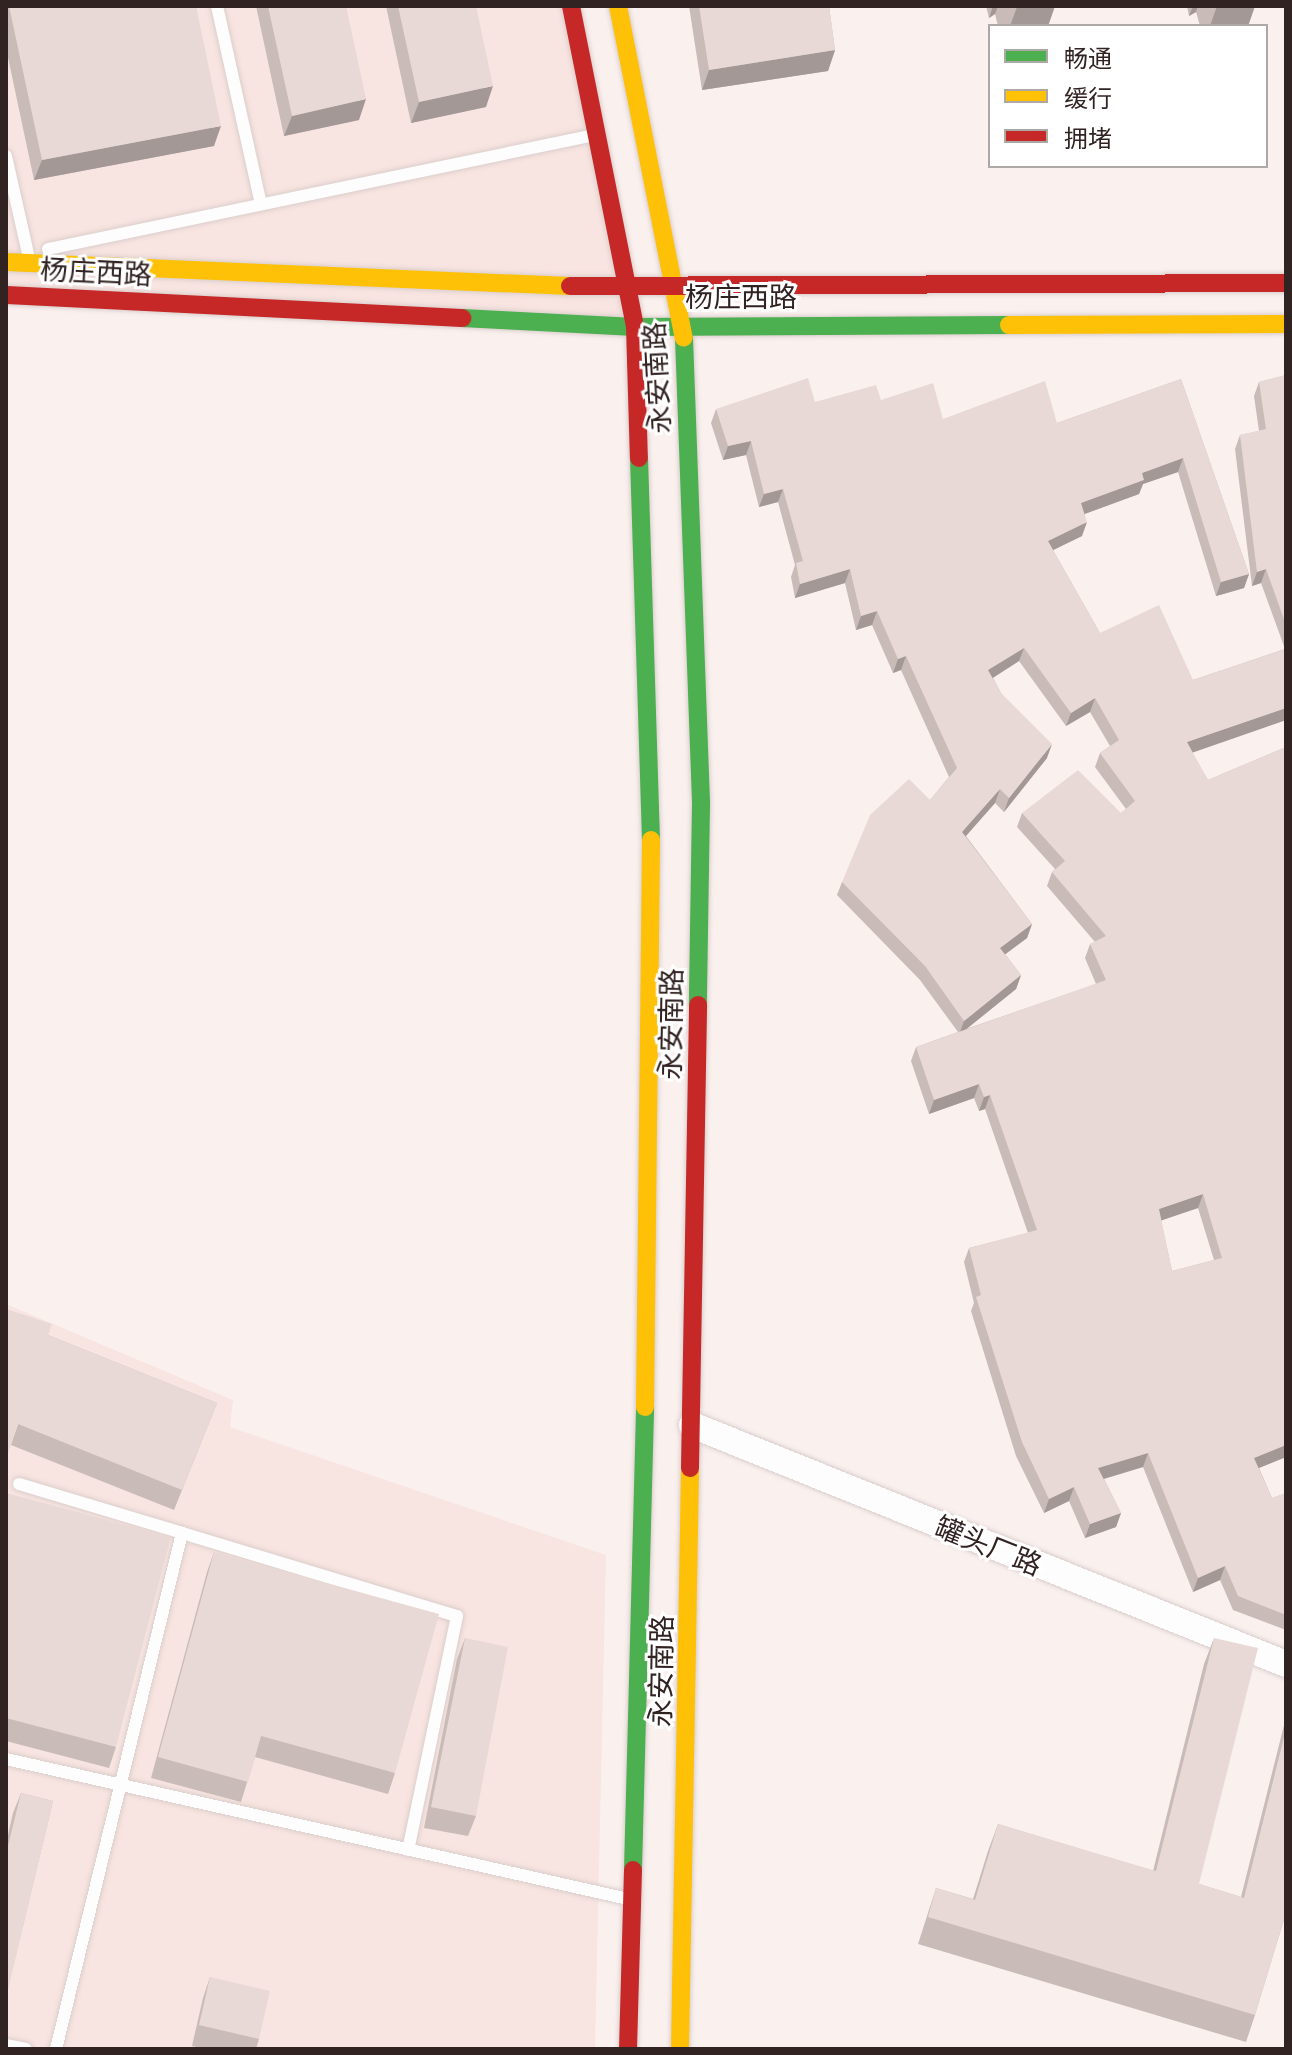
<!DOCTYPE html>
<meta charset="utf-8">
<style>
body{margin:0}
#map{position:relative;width:1292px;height:2055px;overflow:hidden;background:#faf1ef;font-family:Lato,"Noto Sans SC",sans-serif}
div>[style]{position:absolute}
.built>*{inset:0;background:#f8e4e0}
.roads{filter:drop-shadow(0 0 2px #dacecc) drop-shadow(0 0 2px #dacecc)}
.lane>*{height:12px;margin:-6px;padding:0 6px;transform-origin:6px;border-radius:6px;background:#fefdfd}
.street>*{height:26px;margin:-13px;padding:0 13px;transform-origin:13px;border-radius:13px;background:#fefdfd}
.fast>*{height:18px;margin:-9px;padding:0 9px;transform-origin:9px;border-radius:9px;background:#4caf50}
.slow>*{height:18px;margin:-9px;padding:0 9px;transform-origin:9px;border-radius:9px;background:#ffc107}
.jam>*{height:18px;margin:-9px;padding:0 9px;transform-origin:9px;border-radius:9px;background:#c62828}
.wall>*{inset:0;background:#c8bbb8}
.shaded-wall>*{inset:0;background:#a39896}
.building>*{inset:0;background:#e9d9d6}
span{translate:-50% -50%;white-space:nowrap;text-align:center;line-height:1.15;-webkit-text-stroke:6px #fff;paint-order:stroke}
.street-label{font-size:28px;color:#312321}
.frame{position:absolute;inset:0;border:8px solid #312321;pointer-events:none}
.legend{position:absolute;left:988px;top:24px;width:280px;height:144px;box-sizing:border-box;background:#fff;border:2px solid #ada7a6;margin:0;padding:10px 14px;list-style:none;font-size:24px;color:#312321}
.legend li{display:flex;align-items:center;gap:16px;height:40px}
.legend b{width:40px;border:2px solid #ada7a6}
</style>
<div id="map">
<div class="built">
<div style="clip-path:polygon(6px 6px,571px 6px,635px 327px,6px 295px)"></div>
<div style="clip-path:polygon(6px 1304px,233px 1400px,230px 1427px,606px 1555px,595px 2049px,6px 2049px)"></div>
</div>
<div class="roads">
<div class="lane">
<div style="left:217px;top:6px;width:203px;rotate:77.5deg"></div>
<div style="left:6px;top:156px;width:100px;rotate:77.3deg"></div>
<div style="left:48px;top:249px;width:554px;rotate:-11.78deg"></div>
<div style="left:19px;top:1484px;width:170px;rotate:16.7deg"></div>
<div style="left:182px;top:1533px;width:531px;rotate:103.72deg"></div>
<div style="left:182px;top:1533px;width:287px;rotate:16.8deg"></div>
<div style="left:457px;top:1616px;width:239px;rotate:101.8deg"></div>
<div style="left:6px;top:1759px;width:638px;rotate:12.68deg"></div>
<div style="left:6px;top:2045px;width:20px;rotate:11deg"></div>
</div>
<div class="street">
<div style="left:692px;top:1425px;width:640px;rotate:21.92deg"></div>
</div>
<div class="fast">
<div style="left:462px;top:318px;width:173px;rotate:3deg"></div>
<div style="left:635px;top:327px;width:374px;rotate:-0.3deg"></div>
<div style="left:684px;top:338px;width:466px;rotate:87.9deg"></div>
<div style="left:701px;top:804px;width:201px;rotate:90.9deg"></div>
<div style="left:639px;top:458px;width:382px;rotate:88.2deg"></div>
<div style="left:633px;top:1870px;width:463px;rotate:-88.5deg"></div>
</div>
<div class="slow">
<div style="left:618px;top:6px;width:338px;rotate:78.8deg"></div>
<div style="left:6px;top:262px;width:565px;rotate:2.44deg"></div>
<div style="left:1009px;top:325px;width:277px;rotate:-0.2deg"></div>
<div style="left:645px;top:1407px;width:567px;rotate:-89.39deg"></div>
<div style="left:680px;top:2049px;width:581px;rotate:-89.01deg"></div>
</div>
<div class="jam">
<div style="left:571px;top:6px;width:327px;rotate:78.7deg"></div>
<div style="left:635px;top:327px;width:131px;rotate:88.3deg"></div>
<div style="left:570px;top:286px;width:716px;rotate:-0.24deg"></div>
<div style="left:6px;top:295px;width:457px;rotate:2.9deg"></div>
<div style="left:690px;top:1468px;width:463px;rotate:-89deg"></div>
<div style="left:628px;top:2049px;width:179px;rotate:-88.4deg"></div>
</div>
</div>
<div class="wall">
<div style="clip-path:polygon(6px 6px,196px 6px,214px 146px,34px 180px,6px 48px)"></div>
<div style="clip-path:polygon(256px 6px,346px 6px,359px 120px,284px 136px)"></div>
<div style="clip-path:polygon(386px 6px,476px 6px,486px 107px,411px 123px)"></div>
<div style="clip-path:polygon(689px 6px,829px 6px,835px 50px,828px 71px,702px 90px)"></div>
<div style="clip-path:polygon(986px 6px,1055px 6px,1048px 26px,998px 26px,995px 14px,989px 18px)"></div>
<div style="clip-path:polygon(1187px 6px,1255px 6px,1248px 26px,1200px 26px,1196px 12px,1189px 16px)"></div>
<div style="clip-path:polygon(evenodd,1286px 375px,1286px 720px,1192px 753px,1208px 780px,1286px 747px,1286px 1457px,1259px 1468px,1272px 1498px,1286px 1493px,1286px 1630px,1233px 1610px,1220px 1580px,1193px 1592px,1143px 1467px,1104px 1479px,1121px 1513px,1116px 1527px,1085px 1538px,1069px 1501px,1044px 1513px,1016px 1456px,971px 1311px,974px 1303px,964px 1262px,969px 1248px,1028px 1233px,985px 1109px,979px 1111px,974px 1098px,929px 1114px,911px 1061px,916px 1047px,958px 1032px,920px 980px,837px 895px,842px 882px,930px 800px,949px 777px,901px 670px,893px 673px,872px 625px,856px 630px,845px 583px,795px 598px,791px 577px,795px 565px,778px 502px,759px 507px,746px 455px,723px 460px,711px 423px,716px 409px,815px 402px,881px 400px,943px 419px,1057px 423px,1181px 379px,1249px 574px,1244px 588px,1216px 596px,1178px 472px,1143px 484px,1139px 494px,1085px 514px,1082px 536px,1053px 550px,1100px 633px,1193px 680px,1285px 649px,1261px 583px,1252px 586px,1235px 449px,1240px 435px,1259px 431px,1254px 396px,1259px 382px,1286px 375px,1019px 661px,1066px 726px,1090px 712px,1110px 746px,1100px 753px,1095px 767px,1126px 809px,1121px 813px,1022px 813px,1017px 827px,1055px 869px,1052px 872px,1047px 886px,1095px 942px,1090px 944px,1085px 958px,1096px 984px,966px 1029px,1016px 989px,1021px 975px,1005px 954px,1027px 938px,1032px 924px,966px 836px,995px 803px,1004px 812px,1047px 758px,1001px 693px,993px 678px,1019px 661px,1286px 375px,1198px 1208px,1214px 1260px,1172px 1271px,1161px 1220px,1198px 1208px)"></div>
<div style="clip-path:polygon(48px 1335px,217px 1403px,174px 1510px,11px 1445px)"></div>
<div style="clip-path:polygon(6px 1493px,116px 1747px,109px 1768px,6px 1741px)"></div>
<div style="clip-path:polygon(214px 1552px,395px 1773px,388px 1794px,255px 1757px,241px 1802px,151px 1778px,207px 1572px)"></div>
<div style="clip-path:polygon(465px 1638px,476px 1816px,468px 1836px,424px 1828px,457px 1659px)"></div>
<div style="clip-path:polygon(1214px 1638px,1199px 1884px,1241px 1897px,1286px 1717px,1286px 1913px,1255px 2015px,1246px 2042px,918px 1944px,936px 1888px,973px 1899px,988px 1851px,998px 1824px,1153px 1871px,1204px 1664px)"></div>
<div style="clip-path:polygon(21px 1793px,53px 1801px,6px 1996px,6px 1844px,13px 1813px)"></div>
<div style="clip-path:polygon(210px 1977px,259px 2039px,256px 2049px,205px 2049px,192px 2046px,203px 1998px)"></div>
</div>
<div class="shaded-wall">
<div style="clip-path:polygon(993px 6px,998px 6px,995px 14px,989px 18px)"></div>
<div style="clip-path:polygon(1022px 6px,1055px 6px,1048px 26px,1010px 26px,1017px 7px)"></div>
<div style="clip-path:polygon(1193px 6px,1198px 6px,1196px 12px,1189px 16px)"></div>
<div style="clip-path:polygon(1217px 6px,1255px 6px,1248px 26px,1210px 26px)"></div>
<div style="clip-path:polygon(835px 50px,828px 71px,702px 90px,709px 70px)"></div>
<div style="clip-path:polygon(493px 86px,486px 107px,411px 123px,419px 102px)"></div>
<div style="clip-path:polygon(366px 99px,359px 120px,284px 136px,292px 116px)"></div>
<div style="clip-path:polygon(221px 126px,214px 146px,34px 180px,42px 160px)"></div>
<div style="clip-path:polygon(751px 441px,746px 455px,723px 460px,728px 446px)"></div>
<div style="clip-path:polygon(1183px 458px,1178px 472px,1143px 484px,1139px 494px,1076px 517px,1081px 503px,1142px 473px)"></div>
<div style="clip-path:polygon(783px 489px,778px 502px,759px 507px,764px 494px)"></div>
<div style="clip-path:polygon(1087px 522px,1082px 536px,1043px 555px,1048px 541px)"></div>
<div style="clip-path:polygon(850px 569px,845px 583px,795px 598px,800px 584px)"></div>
<div style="clip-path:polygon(1266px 569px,1261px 583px,1252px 586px,1257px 572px)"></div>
<div style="clip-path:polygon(1249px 574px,1244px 588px,1216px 596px,1221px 582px)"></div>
<div style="clip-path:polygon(877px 611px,872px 625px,856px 630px,861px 616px)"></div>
<div style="clip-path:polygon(1024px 648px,1019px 661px,983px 684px,988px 670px)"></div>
<div style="clip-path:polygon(906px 656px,901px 670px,893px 673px,898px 659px)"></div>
<div style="clip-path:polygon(1095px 698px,1090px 712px,1066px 726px,1071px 713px)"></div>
<div style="clip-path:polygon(1286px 708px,1286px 720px,1182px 756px,1187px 742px)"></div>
<div style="clip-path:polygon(1052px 744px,1047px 758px,1004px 812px,1009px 798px)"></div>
<div style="clip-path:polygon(1000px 789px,995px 803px,957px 846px,962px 832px)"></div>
<div style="clip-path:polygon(1032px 924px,1027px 938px,995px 962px,1000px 948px)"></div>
<div style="clip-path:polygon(1021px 975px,1016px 989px,959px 1035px,964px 1021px)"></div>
<div style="clip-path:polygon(979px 1084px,974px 1098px,929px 1114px,934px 1100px)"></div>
<div style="clip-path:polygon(990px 1095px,985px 1109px,979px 1111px,984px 1097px)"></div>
<div style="clip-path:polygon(1203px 1194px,1198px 1208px,1154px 1223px,1159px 1209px)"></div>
<div style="clip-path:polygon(1286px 1445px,1286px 1457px,1249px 1472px,1254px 1458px)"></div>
<div style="clip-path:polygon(1148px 1453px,1143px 1467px,1093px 1482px,1098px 1468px)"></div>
<div style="clip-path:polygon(1074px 1487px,1069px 1501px,1044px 1513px,1049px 1499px)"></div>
<div style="clip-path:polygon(1121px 1513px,1116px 1527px,1085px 1538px,1090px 1524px)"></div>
<div style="clip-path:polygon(1225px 1566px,1220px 1580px,1193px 1592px,1198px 1578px)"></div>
</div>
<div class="building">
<div style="clip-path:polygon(9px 6px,196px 6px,221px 126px,42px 160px)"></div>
<div style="clip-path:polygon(268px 6px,346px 6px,366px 99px,292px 116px)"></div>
<div style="clip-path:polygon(398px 6px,476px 6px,493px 86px,419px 102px)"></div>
<div style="clip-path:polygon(699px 6px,829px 6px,835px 50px,709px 70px)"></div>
<div style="clip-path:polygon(1286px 375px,1286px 625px,1266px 569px,1257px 572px,1240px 435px,1266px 429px,1259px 382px)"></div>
<div style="clip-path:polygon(evenodd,808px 378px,815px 402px,876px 385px,881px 400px,933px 383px,943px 419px,1045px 381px,1057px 423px,1181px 379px,1249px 574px,1221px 582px,1183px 458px,1142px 473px,1144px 480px,1081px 503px,1087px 522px,1048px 541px,1100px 633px,1159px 605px,1193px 680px,1286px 649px,1286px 708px,1187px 742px,1208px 780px,1286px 747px,1286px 1445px,1254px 1458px,1272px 1498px,1286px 1493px,1286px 1615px,1238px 1596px,1225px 1566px,1198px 1578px,1148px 1453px,1098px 1468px,1121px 1513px,1090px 1524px,1074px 1487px,1049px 1499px,1022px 1442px,976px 1297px,981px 1295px,969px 1248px,1037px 1230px,990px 1095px,984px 1097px,979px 1084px,934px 1100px,916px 1047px,1106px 980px,1090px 944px,1106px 936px,1052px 872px,1065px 861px,1022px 813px,1078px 770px,1121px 813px,1135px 801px,1100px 753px,1119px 740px,1095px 698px,1071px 713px,1024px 648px,988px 670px,1001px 693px,1052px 744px,1009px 798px,1000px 789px,962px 832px,1032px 924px,1000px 948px,1021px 975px,964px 1021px,925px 966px,842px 882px,870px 815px,909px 779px,930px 800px,957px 768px,906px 656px,898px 659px,877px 611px,861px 616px,850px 569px,800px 584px,796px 563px,803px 561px,783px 489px,764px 494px,751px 441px,728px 446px,716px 409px,808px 378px,1203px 1194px,1222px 1258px,1172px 1271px,1159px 1209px,1203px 1194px)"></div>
<div style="clip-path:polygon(6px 1309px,52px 1324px,48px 1335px,217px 1403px,182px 1490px,18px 1424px,6px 1459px)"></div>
<div style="clip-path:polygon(6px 1493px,171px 1537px,116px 1747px,6px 1718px)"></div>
<div style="clip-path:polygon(214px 1552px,439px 1614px,395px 1773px,261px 1736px,248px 1782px,158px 1757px)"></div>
<div style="clip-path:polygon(465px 1638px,508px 1647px,476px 1816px,431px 1807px)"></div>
<div style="clip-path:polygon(1214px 1638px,1258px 1648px,1199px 1884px,1244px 1898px,1286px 1729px,1286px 1913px,1255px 2015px,928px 1917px,936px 1888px,975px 1900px,998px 1824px,1156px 1871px)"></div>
<div style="clip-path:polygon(21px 1793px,53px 1801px,7px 1994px,6px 1854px)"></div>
<div style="clip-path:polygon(210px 1977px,270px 1991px,259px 2039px,199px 2025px)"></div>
</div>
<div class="street-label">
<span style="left:96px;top:271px;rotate:3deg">杨庄西路</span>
<span style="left:741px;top:296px">杨庄西路</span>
<span style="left:656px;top:378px;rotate:-93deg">永安南路</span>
<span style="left:670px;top:1024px;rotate:-89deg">永安南路</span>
<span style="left:989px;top:1545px;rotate:22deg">罐头厂路</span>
<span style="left:660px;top:1671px;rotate:-89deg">永安南路</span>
</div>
<div class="frame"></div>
<ul class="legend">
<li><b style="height:10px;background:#4caf50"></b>畅通</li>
<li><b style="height:10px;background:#ffc107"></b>缓行</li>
<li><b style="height:10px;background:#c62828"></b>拥堵</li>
</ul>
</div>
